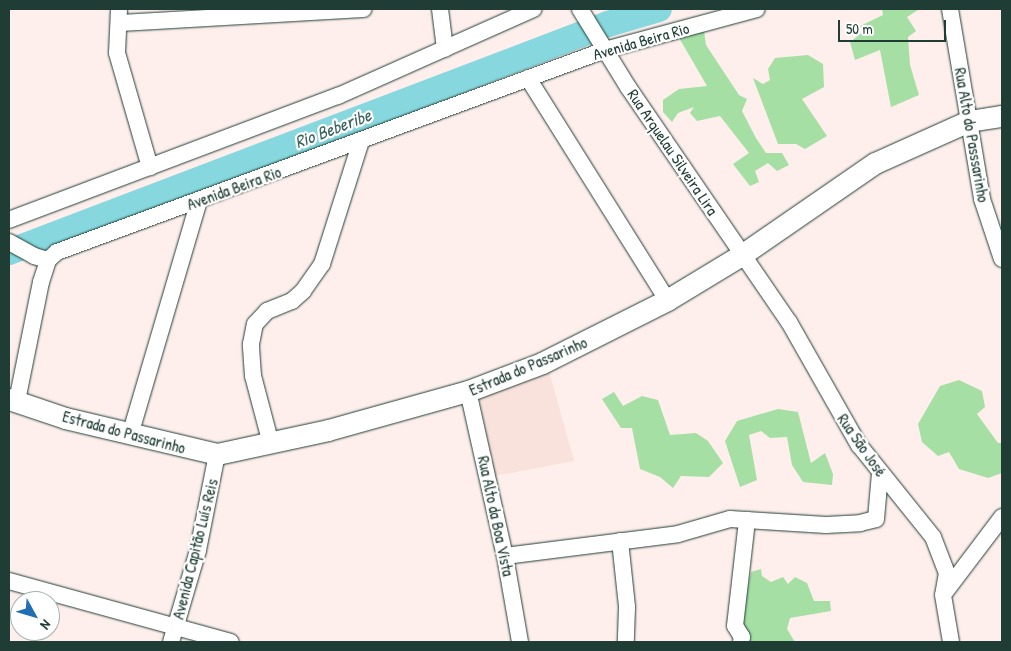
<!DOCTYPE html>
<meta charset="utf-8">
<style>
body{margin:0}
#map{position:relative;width:1011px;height:651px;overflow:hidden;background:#feefec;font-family:"Patrick Hand",sans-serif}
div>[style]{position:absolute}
.built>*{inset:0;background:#f9e1dc}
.green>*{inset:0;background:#a5dfa4}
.river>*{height:26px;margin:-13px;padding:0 13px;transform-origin:13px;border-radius:13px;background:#87d8de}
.roads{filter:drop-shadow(0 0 1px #1f3d34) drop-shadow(0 0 1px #1f3d34)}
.minor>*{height:16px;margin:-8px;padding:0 8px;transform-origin:8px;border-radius:8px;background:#fff}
.tertiary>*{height:21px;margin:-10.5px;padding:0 10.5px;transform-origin:10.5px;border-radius:10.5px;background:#fff}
span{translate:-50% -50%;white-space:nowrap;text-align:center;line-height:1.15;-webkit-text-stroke:4.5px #fff;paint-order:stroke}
.street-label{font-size:16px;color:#1f3d34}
.water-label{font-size:18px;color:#39645e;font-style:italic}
.frame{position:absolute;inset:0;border:10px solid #1f3d34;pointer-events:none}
.north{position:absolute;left:10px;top:591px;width:50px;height:50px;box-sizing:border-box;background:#fff;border:1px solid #a5b1ae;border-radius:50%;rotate:129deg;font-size:14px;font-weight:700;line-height:20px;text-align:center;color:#1f3d34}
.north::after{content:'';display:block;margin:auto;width:18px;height:22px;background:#1f6fb2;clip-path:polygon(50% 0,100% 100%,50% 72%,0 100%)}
.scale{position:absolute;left:838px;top:20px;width:108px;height:22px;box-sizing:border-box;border:2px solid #1f3d34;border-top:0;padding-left:6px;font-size:15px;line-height:18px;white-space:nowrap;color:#1f3d34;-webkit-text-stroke:4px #fff;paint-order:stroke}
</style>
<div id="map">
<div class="built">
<div style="clip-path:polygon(549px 371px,574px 461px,494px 476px,479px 397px)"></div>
</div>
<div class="green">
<div style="clip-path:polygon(882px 9px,918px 10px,907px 17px,916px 31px,908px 37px,910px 65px,919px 95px,891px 107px,880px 50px,855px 60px,850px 42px,863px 32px,860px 26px,883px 15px)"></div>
<div style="clip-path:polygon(704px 31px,706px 45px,739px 95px,747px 99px,742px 111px,756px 138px,766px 153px,782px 153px,789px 165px,777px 171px,768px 163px,755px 171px,759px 182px,750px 186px,733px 164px,749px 153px,720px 116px,697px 121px,690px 113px,694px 107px,678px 113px,672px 122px,663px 112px,663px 100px,679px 89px,707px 86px,678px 36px)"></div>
<div style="clip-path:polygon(808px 55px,823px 64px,824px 87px,802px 99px,827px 136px,805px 149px,796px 144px,778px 144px,753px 78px,763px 84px,770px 80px,768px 69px,775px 58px)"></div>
<div style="clip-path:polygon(959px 380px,982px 391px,985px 407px,977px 414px,998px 443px,1002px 443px,1002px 473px,988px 478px,959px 469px,949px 452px,938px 456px,922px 442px,918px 424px,940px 386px)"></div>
<div style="clip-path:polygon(614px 392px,623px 406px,642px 396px,658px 400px,670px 435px,696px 433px,708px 441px,723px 463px,709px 477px,681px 476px,673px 488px,660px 477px,640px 469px,632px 428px,621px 428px,602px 399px)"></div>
<div style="clip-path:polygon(778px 409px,798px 412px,811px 463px,825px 453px,833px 474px,832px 485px,803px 482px,792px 465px,787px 437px,770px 438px,761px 431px,749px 435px,757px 480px,740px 487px,725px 441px,737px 421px)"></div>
<div style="clip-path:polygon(761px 569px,762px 576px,771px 582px,783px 577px,788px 584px,795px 577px,807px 583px,814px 601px,830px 601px,831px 611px,790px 618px,787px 629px,795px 642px,747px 642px,740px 624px,751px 572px)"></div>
</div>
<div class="river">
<div style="left:9px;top:252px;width:641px;rotate:-20.84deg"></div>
<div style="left:608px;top:24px;width:53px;rotate:-16.4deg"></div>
</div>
<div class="roads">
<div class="minor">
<div style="left:119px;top:9px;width:44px;rotate:92.6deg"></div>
<div style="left:117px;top:53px;width:119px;rotate:73.9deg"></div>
<div style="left:440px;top:9px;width:40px;rotate:82.9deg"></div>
<div style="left:580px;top:9px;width:92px;rotate:58.4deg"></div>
<div style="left:628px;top:87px;width:285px;rotate:55.6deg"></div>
<div style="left:789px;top:322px;width:142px;rotate:60.4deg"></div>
<div style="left:859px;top:445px;width:118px;rotate:51.2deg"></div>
<div style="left:933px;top:537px;width:39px;rotate:69deg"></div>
<div style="left:947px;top:573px;width:22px;rotate:100deg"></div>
<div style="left:943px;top:595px;width:48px;rotate:80.3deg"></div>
<div style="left:950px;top:9px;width:193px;rotate:80.4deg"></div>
<div style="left:982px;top:199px;width:63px;rotate:71.6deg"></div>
<div style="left:120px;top:23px;width:244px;rotate:-3.3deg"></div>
<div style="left:528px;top:78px;width:262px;rotate:57.9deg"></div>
<div style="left:9px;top:220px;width:352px;rotate:-20.7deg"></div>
<div style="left:338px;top:96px;width:214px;rotate:-24deg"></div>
<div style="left:9px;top:242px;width:29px;rotate:29deg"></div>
<div style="left:34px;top:256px;width:15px;rotate:16deg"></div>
<div style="left:468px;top:391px;width:169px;rotate:77.4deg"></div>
<div style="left:505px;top:556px;width:87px;rotate:80.1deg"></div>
<div style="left:17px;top:401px;width:121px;rotate:-78.6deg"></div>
<div style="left:41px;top:282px;width:23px;rotate:-72deg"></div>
<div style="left:48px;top:260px;width:12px;rotate:-42deg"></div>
<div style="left:57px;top:252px;width:584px;rotate:-20.23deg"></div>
<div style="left:605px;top:50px;width:157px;rotate:-15.1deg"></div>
<div style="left:130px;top:435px;width:244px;rotate:-73.6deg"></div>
<div style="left:271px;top:444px;width:70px;rotate:-104.8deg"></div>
<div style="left:253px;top:376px;width:32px;rotate:-94deg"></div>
<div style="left:251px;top:344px;width:20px;rotate:-79deg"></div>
<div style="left:255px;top:324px;width:18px;rotate:-47deg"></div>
<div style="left:267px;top:311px;width:27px;rotate:-22deg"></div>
<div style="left:292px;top:301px;width:15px;rotate:-42deg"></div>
<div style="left:303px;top:291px;width:33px;rotate:-55deg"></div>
<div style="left:322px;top:264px;width:129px;rotate:-72.4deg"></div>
<div style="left:620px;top:541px;width:66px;rotate:83.9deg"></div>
<div style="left:627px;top:607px;width:35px;rotate:92deg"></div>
<div style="left:505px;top:556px;width:174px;rotate:-7.2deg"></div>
<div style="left:678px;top:534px;width:54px;rotate:-16.1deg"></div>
<div style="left:730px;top:519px;width:96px;rotate:3.6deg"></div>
<div style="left:826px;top:525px;width:34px;rotate:-3deg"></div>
<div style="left:860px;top:523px;width:16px;rotate:-14deg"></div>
<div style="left:876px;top:519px;width:46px;rotate:-85deg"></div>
<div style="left:9px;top:581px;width:230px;rotate:15.4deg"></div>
<div style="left:946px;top:591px;width:93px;rotate:-52.9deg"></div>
<div style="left:171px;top:642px;width:96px;rotate:-73.6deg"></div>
<div style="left:198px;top:550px;width:98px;rotate:-78.8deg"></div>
<div style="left:741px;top:642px;width:5px;rotate:-79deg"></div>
<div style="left:742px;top:637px;width:13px;rotate:-122deg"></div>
<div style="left:735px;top:626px;width:107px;rotate:-83.5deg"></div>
</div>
<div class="tertiary">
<div style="left:9px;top:399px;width:59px;rotate:18.7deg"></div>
<div style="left:65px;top:418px;width:156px;rotate:13.3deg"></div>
<div style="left:217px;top:454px;width:114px;rotate:-12.2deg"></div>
<div style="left:328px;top:430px;width:145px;rotate:-15.6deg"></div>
<div style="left:468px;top:391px;width:79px;rotate:-20.7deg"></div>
<div style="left:542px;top:363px;width:140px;rotate:-26.7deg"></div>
<div style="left:667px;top:300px;width:89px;rotate:-31.2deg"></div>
<div style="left:743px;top:254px;width:160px;rotate:-34.6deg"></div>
<div style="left:875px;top:163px;width:103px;rotate:-24.1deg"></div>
<div style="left:969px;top:121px;width:33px;rotate:-9deg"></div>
</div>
</div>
<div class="street-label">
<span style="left:641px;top:41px;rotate:-16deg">Avenida Beira Rio</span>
<span style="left:972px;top:135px;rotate:80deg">Rua Alto do Passsarinho</span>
<span style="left:673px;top:152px;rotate:56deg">Rua Arquelau Silveira Lira</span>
<span style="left:234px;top:188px;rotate:-20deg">Avenida Beira Rio</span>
<span style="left:528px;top:366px;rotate:-23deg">Estrada do Passarinho</span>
<span style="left:124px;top:432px;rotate:15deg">Estrada do Passarinho</span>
<span style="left:862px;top:445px;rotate:55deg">Rua São José</span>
<span style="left:496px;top:516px;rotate:78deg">Rua Alto da Boa Vista</span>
<span style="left:195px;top:549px;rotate:-76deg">Avenida Capitão Luís Reis</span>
</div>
<div class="water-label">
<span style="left:333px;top:129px;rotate:-21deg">Rio Beberibe</span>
</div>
<div class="frame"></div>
<div class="north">N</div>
<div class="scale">50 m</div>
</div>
